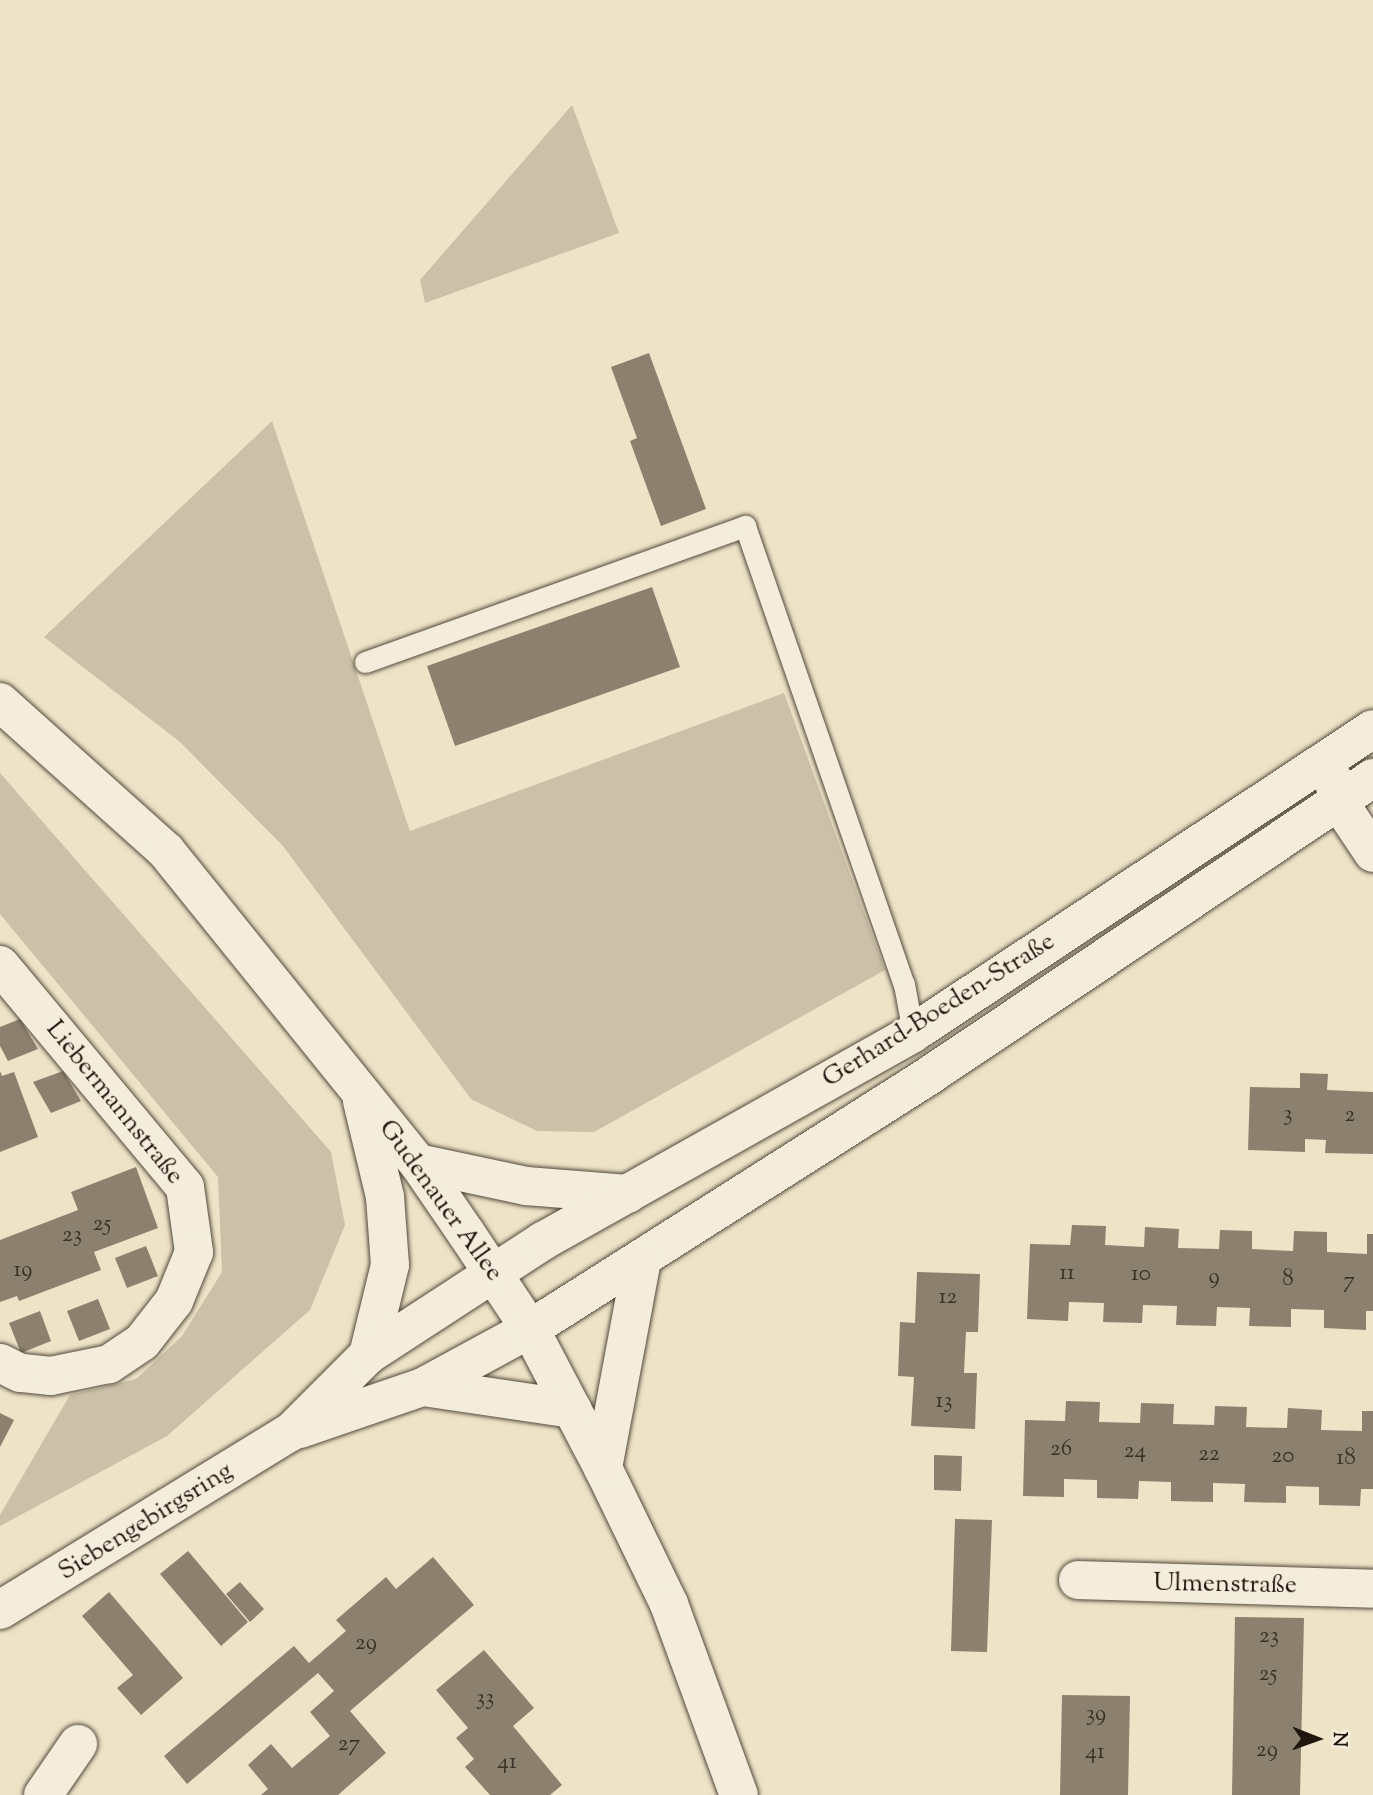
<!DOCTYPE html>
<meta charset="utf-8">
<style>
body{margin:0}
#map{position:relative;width:1373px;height:1795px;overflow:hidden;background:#eee3c7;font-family:"Sorts Mill Goudy",serif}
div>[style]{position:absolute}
.green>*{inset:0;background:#cbc0a8}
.building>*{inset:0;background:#8c816e}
.roads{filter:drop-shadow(0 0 2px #54493c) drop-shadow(0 0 2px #54493c)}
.lane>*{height:21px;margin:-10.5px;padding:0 10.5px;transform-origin:10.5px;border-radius:10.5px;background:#f4eddb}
.street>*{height:38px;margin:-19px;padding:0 19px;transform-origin:19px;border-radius:19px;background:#f4eddb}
.secondary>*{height:38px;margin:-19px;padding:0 19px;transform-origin:19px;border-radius:19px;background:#f4eddb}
span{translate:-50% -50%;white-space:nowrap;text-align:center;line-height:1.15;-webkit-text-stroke:5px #f4eddb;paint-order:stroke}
.number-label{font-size:23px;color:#3c3126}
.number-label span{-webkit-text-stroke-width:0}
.street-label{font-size:26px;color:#21160e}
.north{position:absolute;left:1282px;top:1704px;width:70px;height:70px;-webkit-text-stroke:5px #f4eddb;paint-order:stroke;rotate:91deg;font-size:19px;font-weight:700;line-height:28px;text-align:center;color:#21160e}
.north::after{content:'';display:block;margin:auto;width:24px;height:32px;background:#21160e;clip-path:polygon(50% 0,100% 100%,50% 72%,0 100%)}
</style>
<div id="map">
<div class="green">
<div style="clip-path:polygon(572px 105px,619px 233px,425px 303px,420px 280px)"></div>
<div style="clip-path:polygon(272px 421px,410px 831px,784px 693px,885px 970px,594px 1132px,537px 1131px,471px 1099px,283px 846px,180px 742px,44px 637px)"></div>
<div style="clip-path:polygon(0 773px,331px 1152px,345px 1225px,310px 1310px,167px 1436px,0 1526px,0 1515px,70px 1395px,136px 1379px,182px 1336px,222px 1272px,218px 1177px,0 914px)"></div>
</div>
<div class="building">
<div style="clip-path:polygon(649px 353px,706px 509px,661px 526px,630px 441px,637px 438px,611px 367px)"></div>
<div style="clip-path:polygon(652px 587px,680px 667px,455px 746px,427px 666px)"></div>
<div style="clip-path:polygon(20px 1019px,38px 1049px,8px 1061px,0 1046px,0 1027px)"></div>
<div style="clip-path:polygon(0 1071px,2px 1076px,14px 1072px,38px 1137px,0 1152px)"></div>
<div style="clip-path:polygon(63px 1071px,81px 1101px,51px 1113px,33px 1082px)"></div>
<div style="clip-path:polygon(1300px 1073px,1328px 1074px,1327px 1090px,1373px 1092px,1373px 1154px,1325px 1153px,1326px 1140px,1305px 1139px,1305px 1152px,1248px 1150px,1250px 1087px,1300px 1088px)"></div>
<div style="clip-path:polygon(136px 1167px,158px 1228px,94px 1252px,101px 1270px,19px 1301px,17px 1296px,0 1302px,0 1240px,78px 1210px,71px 1192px)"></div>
<div style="clip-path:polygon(1072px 1225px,1106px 1226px,1105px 1245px,1144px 1247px,1145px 1227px,1179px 1229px,1178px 1248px,1219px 1249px,1220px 1230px,1252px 1231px,1252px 1249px,1293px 1251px,1294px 1231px,1327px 1232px,1327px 1252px,1367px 1254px,1367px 1234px,1373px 1234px,1373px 1311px,1366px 1311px,1366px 1330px,1324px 1328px,1324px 1310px,1291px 1309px,1291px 1327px,1249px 1326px,1250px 1308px,1217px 1307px,1216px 1326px,1176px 1325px,1177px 1306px,1143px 1305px,1142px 1323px,1103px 1322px,1104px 1303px,1069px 1302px,1068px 1321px,1027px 1319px,1030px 1244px,1070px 1245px)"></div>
<div style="clip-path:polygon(146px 1246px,158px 1276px,127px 1288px,115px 1258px)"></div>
<div style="clip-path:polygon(917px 1272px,980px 1274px,978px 1332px,966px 1332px,965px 1352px,964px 1373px,977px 1373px,975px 1429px,911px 1426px,914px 1377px,898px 1376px,900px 1322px,915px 1323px)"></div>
<div style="clip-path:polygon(98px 1299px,110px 1329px,79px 1341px,67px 1311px)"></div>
<div style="clip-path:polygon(40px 1311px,51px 1341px,21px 1353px,9px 1323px)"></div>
<div style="clip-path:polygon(1066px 1401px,1100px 1402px,1099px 1422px,1140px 1423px,1141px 1403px,1174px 1404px,1173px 1424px,1214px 1425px,1215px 1406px,1247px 1407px,1246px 1427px,1287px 1428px,1288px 1408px,1322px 1410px,1321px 1430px,1362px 1431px,1362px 1411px,1373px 1411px,1373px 1489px,1361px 1489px,1360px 1506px,1319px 1505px,1319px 1487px,1286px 1486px,1286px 1503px,1244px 1502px,1245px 1484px,1213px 1483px,1213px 1502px,1171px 1501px,1171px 1482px,1139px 1481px,1138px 1499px,1097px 1498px,1097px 1480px,1064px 1479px,1064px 1497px,1023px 1496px,1025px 1420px,1065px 1421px)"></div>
<div style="clip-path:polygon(0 1413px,14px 1420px,0 1447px)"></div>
<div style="clip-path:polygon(934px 1455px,962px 1456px,961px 1491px,934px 1490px)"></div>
<div style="clip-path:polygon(955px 1519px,992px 1520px,987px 1652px,951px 1651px)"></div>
<div style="clip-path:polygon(188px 1551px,248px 1622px,221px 1646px,160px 1574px)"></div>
<div style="clip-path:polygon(433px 1557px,474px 1605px,350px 1711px,386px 1753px,338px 1795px,261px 1795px,268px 1789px,248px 1765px,271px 1744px,292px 1768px,330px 1736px,310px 1712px,334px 1691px,318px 1673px,187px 1784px,164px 1756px,294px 1646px,309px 1663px,346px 1631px,336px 1620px,386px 1577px,396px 1589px)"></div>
<div style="clip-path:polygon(240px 1582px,264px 1609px,250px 1622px,226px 1594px)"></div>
<div style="clip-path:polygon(109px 1592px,183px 1678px,141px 1715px,117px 1688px,133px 1675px,82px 1616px)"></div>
<div style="clip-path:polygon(1235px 1617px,1304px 1618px,1300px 1795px,1232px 1795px)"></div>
<div style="clip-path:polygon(484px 1650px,534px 1708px,513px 1726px,562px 1785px,550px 1795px,490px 1795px,465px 1767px,474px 1759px,456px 1738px,468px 1728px,436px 1690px)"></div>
<div style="clip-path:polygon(1062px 1695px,1130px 1696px,1128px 1795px,1060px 1795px)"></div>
</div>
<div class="roads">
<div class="lane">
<div style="left:365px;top:662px;width:404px;rotate:-19.7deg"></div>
<div style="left:745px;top:526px;width:485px;rotate:70.9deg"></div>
<div style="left:904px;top:984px;width:50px;rotate:79.6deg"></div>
</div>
<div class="street">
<div style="left:0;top:965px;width:289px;rotate:50.2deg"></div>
<div style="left:185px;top:1187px;width:66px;rotate:82.1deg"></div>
<div style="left:194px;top:1252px;width:53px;rotate:112.2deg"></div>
<div style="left:174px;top:1301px;width:52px;rotate:128deg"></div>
<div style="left:142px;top:1342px;width:40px;rotate:146deg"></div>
<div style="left:109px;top:1364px;width:59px;rotate:168.3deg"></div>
<div style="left:51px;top:1376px;width:31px;rotate:-174deg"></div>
<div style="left:20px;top:1373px;width:22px;rotate:-153deg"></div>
<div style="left:1078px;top:1580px;width:295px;rotate:1.7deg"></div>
<div style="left:43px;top:1795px;width:62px;rotate:-55.5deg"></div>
</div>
<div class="secondary">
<div style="left:0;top:702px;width:223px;rotate:41.9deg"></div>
<div style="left:166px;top:851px;width:401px;rotate:51.1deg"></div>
<div style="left:418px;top:1163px;width:85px;rotate:55.6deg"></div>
<div style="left:466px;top:1233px;width:115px;rotate:56.3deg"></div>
<div style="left:530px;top:1329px;width:157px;rotate:62.3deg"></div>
<div style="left:603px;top:1468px;width:151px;rotate:64.1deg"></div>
<div style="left:669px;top:1604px;width:203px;rotate:69.9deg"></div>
<div style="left:1333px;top:779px;width:24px;rotate:75deg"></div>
<div style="left:1339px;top:802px;width:61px;rotate:56.3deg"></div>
<div style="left:362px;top:1101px;width:99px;rotate:76.5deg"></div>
<div style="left:385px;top:1197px;width:68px;rotate:85.8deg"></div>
<div style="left:390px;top:1265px;width:93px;rotate:103.7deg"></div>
<div style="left:418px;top:1163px;width:110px;rotate:12deg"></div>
<div style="left:526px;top:1186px;width:102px;rotate:4.5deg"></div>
<div style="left:423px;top:1387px;width:151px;rotate:8.4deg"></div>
<div style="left:300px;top:1429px;width:130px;rotate:-18.9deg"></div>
<div style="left:423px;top:1387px;width:122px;rotate:-28.5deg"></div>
<div style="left:530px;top:1329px;width:477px;rotate:-32.4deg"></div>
<div style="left:933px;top:1073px;width:530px;rotate:-33.84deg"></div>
<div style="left:603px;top:1468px;width:212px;rotate:-79.4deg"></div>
<div style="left:0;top:1610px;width:341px;rotate:-31.5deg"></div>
<div style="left:291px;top:1432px;width:109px;rotate:-45deg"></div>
<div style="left:368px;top:1355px;width:209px;rotate:-33.1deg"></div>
<div style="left:543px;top:1241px;width:424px;rotate:-29.3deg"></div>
<div style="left:913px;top:1033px;width:551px;rotate:-33.46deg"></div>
</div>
</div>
<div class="number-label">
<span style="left:1288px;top:1115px">3</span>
<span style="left:1350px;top:1116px">2</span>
<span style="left:102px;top:1225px">25</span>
<span style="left:72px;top:1236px">23</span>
<span style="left:23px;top:1271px">19</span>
<span style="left:1067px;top:1274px">11</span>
<span style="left:1141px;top:1275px">10</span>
<span style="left:1214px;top:1278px">9</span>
<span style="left:1288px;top:1280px">8</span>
<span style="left:1349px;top:1282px">7</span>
<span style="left:948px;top:1298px">12</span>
<span style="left:944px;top:1402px">13</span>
<span style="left:1061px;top:1450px">26</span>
<span style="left:1135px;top:1452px">24</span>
<span style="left:1209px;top:1455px">22</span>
<span style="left:1283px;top:1457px">20</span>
<span style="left:1346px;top:1459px">18</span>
<span style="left:1269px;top:1637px">23</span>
<span style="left:366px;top:1644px">29</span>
<span style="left:1268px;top:1675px">25</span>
<span style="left:485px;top:1699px">33</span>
<span style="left:1096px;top:1715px">39</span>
<span style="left:349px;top:1745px">27</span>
<span style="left:1267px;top:1751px">29</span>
<span style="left:1095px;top:1753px">41</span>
<span style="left:507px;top:1763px">41</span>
</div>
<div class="street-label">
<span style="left:939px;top:1011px;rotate:-32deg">Gerhard-Boeden-Straße</span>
<span style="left:114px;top:1103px;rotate:51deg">Liebermannstraße</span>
<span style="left:440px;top:1201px;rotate:54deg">Gudenauer Allee</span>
<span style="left:146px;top:1522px;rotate:-32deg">Siebengebirgsring</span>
<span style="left:1225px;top:1585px;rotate:1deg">Ulmenstraße</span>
</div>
<div class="north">N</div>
</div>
